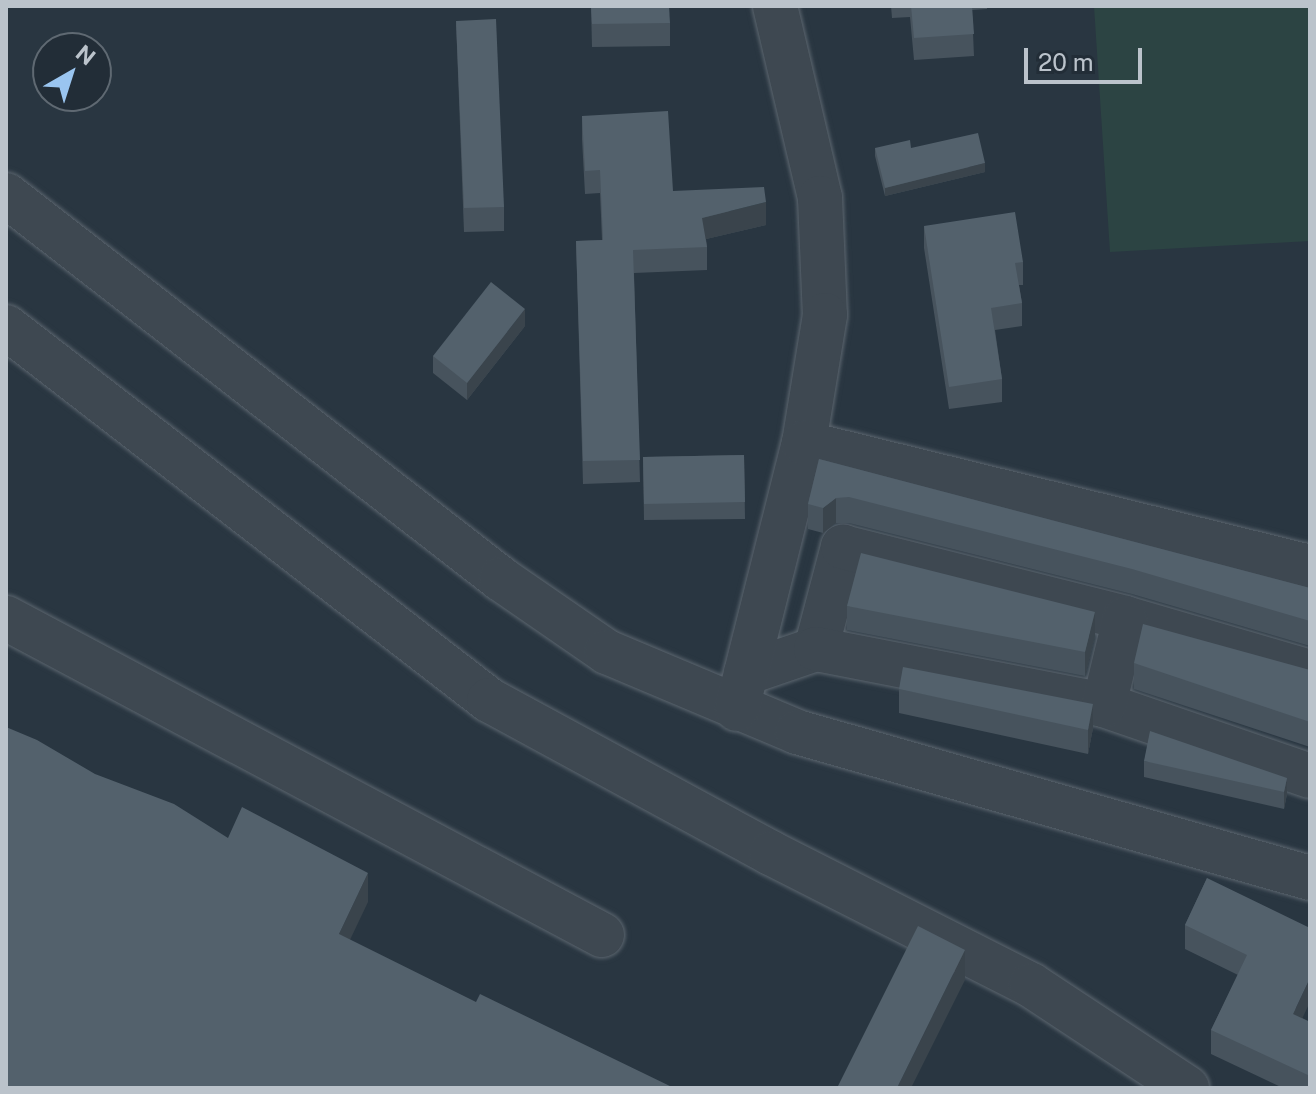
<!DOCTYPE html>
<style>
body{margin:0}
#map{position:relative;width:1316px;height:1094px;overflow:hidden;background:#293641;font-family:"Public Sans",sans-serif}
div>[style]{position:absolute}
.green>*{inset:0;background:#2c4443}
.roads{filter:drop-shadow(0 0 2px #5c666f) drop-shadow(0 0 2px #5c666f)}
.minor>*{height:44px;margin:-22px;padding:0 22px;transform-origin:22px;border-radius:22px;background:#3e4851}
.wall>*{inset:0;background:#47535d}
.shaded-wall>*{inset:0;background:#3a444c}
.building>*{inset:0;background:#53616c}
span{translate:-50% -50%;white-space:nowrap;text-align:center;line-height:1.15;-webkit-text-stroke:7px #222d37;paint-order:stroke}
.frame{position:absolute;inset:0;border:8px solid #bbc3cb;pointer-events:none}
.north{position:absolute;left:32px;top:32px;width:80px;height:80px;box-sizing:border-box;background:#222d37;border:2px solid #5f6972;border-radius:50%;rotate:39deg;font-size:22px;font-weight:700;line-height:32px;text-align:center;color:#bbc3cb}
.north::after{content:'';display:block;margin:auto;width:28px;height:36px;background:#9ac5f0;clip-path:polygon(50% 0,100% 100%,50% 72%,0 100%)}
.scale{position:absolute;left:1024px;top:48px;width:118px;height:36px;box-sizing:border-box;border:4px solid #bbc3cb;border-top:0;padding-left:10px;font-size:24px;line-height:28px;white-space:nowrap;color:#bbc3cb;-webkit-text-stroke:6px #222d37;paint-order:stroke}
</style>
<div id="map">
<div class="green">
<div style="clip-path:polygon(1094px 6px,1310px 6px,1310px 241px,1110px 252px)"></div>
</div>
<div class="roads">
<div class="minor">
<div style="left:775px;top:6px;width:197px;rotate:76.8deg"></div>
<div style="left:820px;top:198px;width:117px;rotate:87.6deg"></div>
<div style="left:825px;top:315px;width:130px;rotate:99.3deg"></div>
<div style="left:6px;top:195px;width:626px;rotate:37.8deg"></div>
<div style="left:501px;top:579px;width:129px;rotate:34.6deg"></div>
<div style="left:607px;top:652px;width:206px;rotate:22.8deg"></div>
<div style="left:797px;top:732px;width:533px;rotate:15.89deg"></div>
<div style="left:6px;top:327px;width:610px;rotate:37.68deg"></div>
<div style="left:489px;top:700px;width:321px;rotate:28.5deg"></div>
<div style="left:771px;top:853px;width:292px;rotate:26.9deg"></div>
<div style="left:1031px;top:985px;width:187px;rotate:33.4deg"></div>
<div style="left:6px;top:618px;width:675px;rotate:28.01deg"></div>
<div style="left:816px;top:649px;width:106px;rotate:-75.2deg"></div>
<div style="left:843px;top:547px;width:291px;rotate:14.1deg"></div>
<div style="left:1125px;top:618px;width:193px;rotate:16.3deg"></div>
<div style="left:746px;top:673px;width:74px;rotate:-18.9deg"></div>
<div style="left:816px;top:649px;width:293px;rotate:11deg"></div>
<div style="left:1104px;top:705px;width:218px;rotate:19deg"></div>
<div style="left:1104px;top:705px;width:89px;rotate:-76.4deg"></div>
<div style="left:737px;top:709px;width:274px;rotate:-75.9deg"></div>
<div style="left:804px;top:443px;width:521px;rotate:13.77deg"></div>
</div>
</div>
<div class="wall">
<div style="clip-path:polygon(591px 6px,670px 23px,670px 46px,592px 47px)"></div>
<div style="clip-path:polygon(891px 6px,987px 6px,987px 9px,972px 10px,974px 56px,914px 60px,910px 17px,892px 18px)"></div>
<div style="clip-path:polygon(456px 21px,504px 207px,504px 231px,464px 232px)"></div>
<div style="clip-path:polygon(582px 116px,673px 191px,766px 225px,706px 239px,707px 247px,707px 270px,634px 273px,640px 482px,583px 484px,576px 241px,602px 240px,600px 193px,585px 194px,582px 139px)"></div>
<div style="clip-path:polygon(875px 148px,911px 148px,985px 172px,885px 196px,875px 156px)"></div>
<div style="clip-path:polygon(924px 226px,1023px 262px,1023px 285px,1019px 285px,1022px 303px,1022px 326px,995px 330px,1002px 379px,1002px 402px,949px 409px,924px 248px)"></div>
<div style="clip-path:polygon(525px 326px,467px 400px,433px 373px,433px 356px)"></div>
<div style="clip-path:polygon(744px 455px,745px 519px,644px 520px,643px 457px)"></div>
<div style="clip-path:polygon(819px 459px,1310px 588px,1310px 646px,1132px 594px,849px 523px,836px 523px,823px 533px,808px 529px,808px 504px)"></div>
<div style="clip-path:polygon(847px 606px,1095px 636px,1085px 676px,847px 630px)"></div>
<div style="clip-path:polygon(1134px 663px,1310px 670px,1310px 747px,1134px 689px)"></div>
<div style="clip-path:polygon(899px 689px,1093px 728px,1088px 754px,899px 713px)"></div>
<div style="clip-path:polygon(1144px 761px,1287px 778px,1287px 794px,1284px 809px,1144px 777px)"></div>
<div style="clip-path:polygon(1207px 878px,1302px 1018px,1310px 1022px,1310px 1088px,1283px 1088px,1211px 1054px,1211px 1030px,1238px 975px,1185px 949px,1185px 925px)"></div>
</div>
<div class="shaded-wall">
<div style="clip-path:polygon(985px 163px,985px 172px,885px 196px,885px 188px)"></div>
<div style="clip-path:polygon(766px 202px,766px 225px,702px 240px,702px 218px)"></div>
<div style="clip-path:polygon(525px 309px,525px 326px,467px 400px,467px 383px)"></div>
<div style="clip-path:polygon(836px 498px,836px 523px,823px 533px,823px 508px)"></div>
<div style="clip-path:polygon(1095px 612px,1095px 636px,1085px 676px,1085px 652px)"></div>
<div style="clip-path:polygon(1093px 704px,1093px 728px,1088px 754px,1088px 730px)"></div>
<div style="clip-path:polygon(1287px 778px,1287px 794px,1284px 809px,1284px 792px)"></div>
<div style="clip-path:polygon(368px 873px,368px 902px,339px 963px,339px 934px)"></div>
<div style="clip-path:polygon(965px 950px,965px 980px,911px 1088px,897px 1088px)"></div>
<div style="clip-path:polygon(1310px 978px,1310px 1002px,1293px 1038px,1293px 1014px)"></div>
</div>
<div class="building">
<div style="clip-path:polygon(591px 6px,669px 6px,670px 23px,592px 24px)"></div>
<div style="clip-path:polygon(911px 6px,972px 6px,974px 34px,914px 38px)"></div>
<div style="clip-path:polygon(496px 19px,504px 207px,464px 208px,456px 21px)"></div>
<div style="clip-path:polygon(668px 111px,673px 191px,764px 187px,766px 202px,702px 218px,707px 247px,633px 250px,640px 460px,583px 461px,576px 241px,603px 240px,600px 170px,585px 171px,582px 116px)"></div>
<div style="clip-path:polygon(978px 133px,985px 163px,885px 188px,875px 148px,910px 140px,911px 148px)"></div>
<div style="clip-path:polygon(1015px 212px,1023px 262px,1015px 263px,1022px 303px,991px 308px,1002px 379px,949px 387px,924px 226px)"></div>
<div style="clip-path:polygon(491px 282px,525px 309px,467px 383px,433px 356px)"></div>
<div style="clip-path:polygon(744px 455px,745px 502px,644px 504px,643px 457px)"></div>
<div style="clip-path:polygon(819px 459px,1310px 588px,1310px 621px,1132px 569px,849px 497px,836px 498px,823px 508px,808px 504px)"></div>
<div style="clip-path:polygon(861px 553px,1095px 612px,1085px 652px,847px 606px)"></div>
<div style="clip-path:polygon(1143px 624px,1310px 670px,1310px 722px,1134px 663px)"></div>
<div style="clip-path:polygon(903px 667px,1093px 704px,1088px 730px,899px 689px)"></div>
<div style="clip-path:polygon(6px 727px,37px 740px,95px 774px,174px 804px,228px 838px,242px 807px,368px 873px,339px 934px,476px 1002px,480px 994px,674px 1088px,6px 1088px)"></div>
<div style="clip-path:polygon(1150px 731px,1287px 778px,1284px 792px,1144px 761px)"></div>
<div style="clip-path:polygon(1207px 878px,1310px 928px,1310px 978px,1293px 1014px,1310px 1022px,1310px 1076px,1211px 1030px,1247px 955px,1185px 925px)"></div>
<div style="clip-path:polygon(918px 926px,965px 950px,897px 1088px,837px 1088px)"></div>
</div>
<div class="frame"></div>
<div class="north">N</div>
<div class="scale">20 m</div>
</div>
